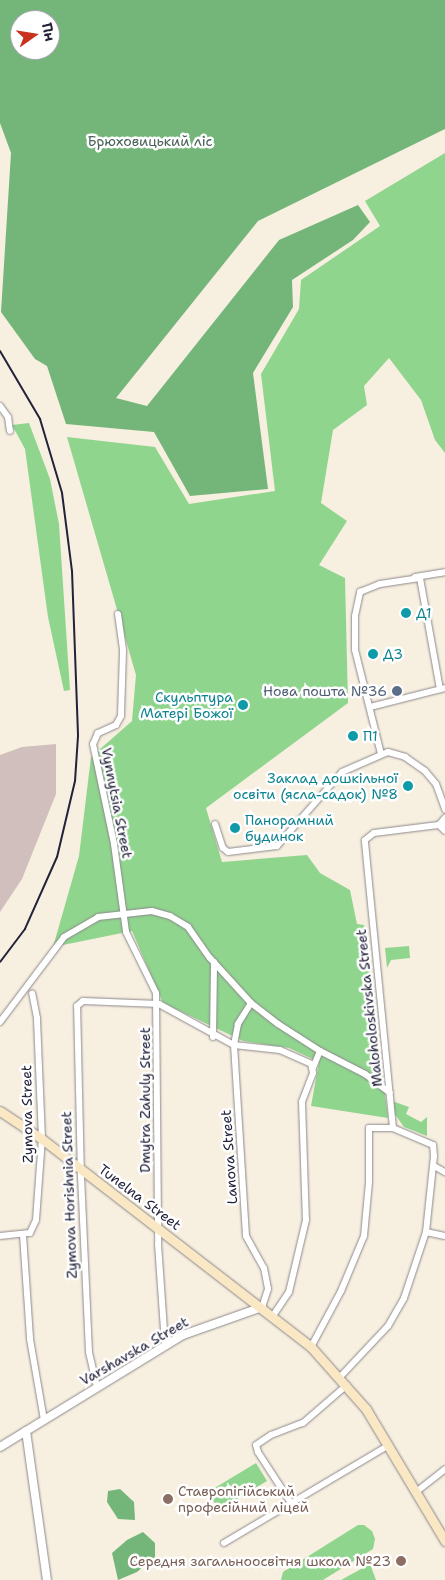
<!DOCTYPE html>
<meta charset="utf-8">
<style>
body{margin:0}
#map{position:relative;width:445px;height:1580px;overflow:hidden;background:#f7efdf;font-family:"Shantell Sans",sans-serif}
div>[style]{position:absolute}
.industrial>*{inset:0;background:#d1bfbd}
.green>*{inset:0;background:#90d58e}
.forest>*{inset:0;background:#74b679}
.roads{filter:drop-shadow(0 0 1px #8c888d) drop-shadow(0 0 1px #8c888d)}
.minor>*{height:6px;margin:-3px;padding:0 3px;transform-origin:3px;border-radius:3px;background:#fff}
.tertiary>*{height:8px;margin:-4px;padding:0 4px;transform-origin:4px;border-radius:4px;background:#fff}
.secondary>*{height:9px;margin:-4.5px;padding:0 4.5px;transform-origin:4.5px;border-radius:4.5px;background:#fae7c3}
.rail>*{height:2px;margin:-1px;padding:0 1px;transform-origin:1px;border-radius:1px;background:#22223b}
.dots>*{width:14px;height:14px;translate:-50% -50%;box-sizing:border-box;border:2px solid #fff;border-radius:50%}
span{translate:-50% -50%;white-space:nowrap;text-align:center;line-height:1.15;-webkit-text-stroke:5px #fff;paint-order:stroke}
.park-label{font-size:14px;color:#486158}
.culture-label{font-size:14px;color:#0d838f}
.left{translate:0 -50%;text-align:left}
.right{translate:-100% -50%;text-align:right}
.service-label{font-size:14px;color:#4e5e75}
.street-label{font-size:14px;color:#22223b}
.education-label{font-size:14px;color:#785e54}
.north{position:absolute;left:10px;top:10px;width:50px;height:50px;box-sizing:border-box;background:#fff;border:1px solid #a7a7b1;border-radius:50%;rotate:77deg;font-size:14px;font-weight:700;line-height:20px;text-align:center;color:#22223b}
.north::after{content:'';display:block;margin:auto;width:18px;height:22px;background:#c8321e;clip-path:polygon(50% 0,100% 100%,50% 72%,0 100%)}
</style>
<div id="map">
<div class="industrial">
<div style="clip-path:polygon(56px 744px,56px 794px,22px 879px,0 912px,0 755px,22px 747px)"></div>
</div>
<div class="green">
<div style="clip-path:polygon(445px 153px,445px 453px,435px 440px,421px 400px,389px 358px,364px 386px,367px 405px,333px 430px,321px 503px,347px 521px,319px 565px,345px 578px,348px 703px,206px 808px,222px 862px,307px 855px,320px 873px,350px 890px,357px 924px,364px 925px,388px 1118px,311px 1106px,319px 1062px,289px 1048px,243px 1041px,163px 1003px,132px 931px,53px 947px,79px 856px,91px 757px,132px 721px,136px 675px,67px 437px,155px 447px,189px 504px,275px 491px,261px 374px,299px 309px,301px 280px,380px 226px,365px 201px)"></div>
<div style="clip-path:polygon(29px 423px,50px 479px,59px 524px,70px 690px,64px 691px,48px 617px,25px 449px,12px 425px)"></div>
<div style="clip-path:polygon(409px 946px,410px 958px,391px 960px,387px 968px,385px 948px)"></div>
<div style="clip-path:polygon(392px 1101px,409px 1107px,406px 1114px,421px 1122px,427px 1117px,427px 1136px,404px 1127px,394px 1113px)"></div>
<div style="clip-path:polygon(256px 1463px,267px 1481px,219px 1510px,208px 1492px)"></div>
<div style="clip-path:polygon(358px 1525px,364px 1525px,372px 1531px,375px 1539px,373px 1549px,323px 1580px,281px 1580px,283px 1572px)"></div>
<div style="clip-path:polygon(370px 1564px,376px 1580px,341px 1580px)"></div>
</div>
<div class="forest">
<div style="clip-path:polygon(evenodd,0 0,445px 0,445px 129px,258px 221px,116px 398px,147px 406px,279px 240px,358px 205px,370px 222px,353px 240px,292px 280px,293px 307px,253px 373px,268px 489px,190px 496px,154px 432px,66px 424px,47px 366px,35px 359px,1px 312px,11px 153px,0 123px,0 0,20px 20px,50px 20px,50px 50px,20px 50px,20px 20px)"></div>
<div style="clip-path:polygon(120px 1489px,134px 1502px,135px 1520px,118px 1519px,107px 1502px,108px 1491px)"></div>
<div style="clip-path:polygon(143px 1532px,155px 1543px,155px 1557px,137px 1572px,118px 1580px,112px 1553px,127px 1540px)"></div>
</div>
<div class="roads">
<div class="minor">
<div style="left:0;top:406px;width:14px;rotate:54deg"></div>
<div style="left:8px;top:417px;width:14px;rotate:82deg"></div>
<div style="left:415px;top:577px;width:30px;rotate:-9deg"></div>
<div style="left:118px;top:614px;width:37px;rotate:82deg"></div>
<div style="left:123px;top:651px;width:65px;rotate:91.8deg"></div>
<div style="left:121px;top:716px;width:10px;rotate:119deg"></div>
<div style="left:116px;top:725px;width:20px;rotate:156deg"></div>
<div style="left:98px;top:733px;width:12px;rotate:114deg"></div>
<div style="left:93px;top:744px;width:102px;rotate:78.1deg"></div>
<div style="left:114px;top:844px;width:89px;rotate:82.2deg"></div>
<div style="left:126px;top:932px;width:68px;rotate:63.8deg"></div>
<div style="left:156px;top:993px;width:251px;rotate:89.5deg"></div>
<div style="left:158px;top:1244px;width:101px;rotate:86deg"></div>
<div style="left:370px;top:707px;width:77px;rotate:-14.2deg"></div>
<div style="left:381px;top:754px;width:107px;rotate:-104deg"></div>
<div style="left:355px;top:650px;width:34px;rotate:-90deg"></div>
<div style="left:355px;top:616px;width:25px;rotate:-78deg"></div>
<div style="left:360px;top:592px;width:22px;rotate:-22deg"></div>
<div style="left:380px;top:584px;width:40px;rotate:-8.5deg"></div>
<div style="left:420px;top:578px;width:113px;rotate:79.8deg"></div>
<div style="left:445px;top:818px;width:9px;rotate:131deg"></div>
<div style="left:439px;top:825px;width:6px;rotate:-9deg"></div>
<div style="left:215px;top:824px;width:25px;rotate:72deg"></div>
<div style="left:223px;top:848px;width:6px;rotate:39deg"></div>
<div style="left:228px;top:852px;width:49px;rotate:-7deg"></div>
<div style="left:277px;top:846px;width:98px;rotate:-48.7deg"></div>
<div style="left:342px;top:772px;width:50px;rotate:-23.5deg"></div>
<div style="left:388px;top:752px;width:18px;rotate:16deg"></div>
<div style="left:405px;top:757px;width:24px;rotate:35deg"></div>
<div style="left:425px;top:771px;width:17px;rotate:50deg"></div>
<div style="left:436px;top:784px;width:27px;rotate:70deg"></div>
<div style="left:251px;top:1003px;width:25px;rotate:122deg"></div>
<div style="left:238px;top:1024px;width:21px;rotate:101deg"></div>
<div style="left:234px;top:1045px;width:191px;rotate:86.4deg"></div>
<div style="left:246px;top:1236px;width:37px;rotate:61deg"></div>
<div style="left:264px;top:1268px;width:21px;rotate:79deg"></div>
<div style="left:268px;top:1289px;width:19px;rotate:108deg"></div>
<div style="left:0;top:1022px;width:106px;rotate:-53deg"></div>
<div style="left:64px;top:937px;width:39px;rotate:-30deg"></div>
<div style="left:98px;top:917px;width:54px;rotate:-6.3deg"></div>
<div style="left:152px;top:911px;width:19px;rotate:16deg"></div>
<div style="left:170px;top:916px;width:21px;rotate:31deg"></div>
<div style="left:188px;top:927px;width:38px;rotate:55deg"></div>
<div style="left:210px;top:958px;width:61px;rotate:47.7deg"></div>
<div style="left:251px;top:1003px;width:34px;rotate:38deg"></div>
<div style="left:278px;top:1024px;width:50px;rotate:32.7deg"></div>
<div style="left:320px;top:1051px;width:51px;rotate:27.1deg"></div>
<div style="left:365px;top:1074px;width:31px;rotate:37deg"></div>
<div style="left:213px;top:1037px;width:75px;rotate:-89.2deg"></div>
<div style="left:313px;top:1068px;width:18px;rotate:-68deg"></div>
<div style="left:434px;top:1166px;width:13px;rotate:29deg"></div>
<div style="left:426px;top:1232px;width:19px;rotate:12deg"></div>
<div style="left:23px;top:1235px;width:104px;rotate:86.1deg"></div>
<div style="left:30px;top:1339px;width:82px;rotate:80.2deg"></div>
<div style="left:0;top:1236px;width:30px;rotate:-6deg"></div>
<div style="left:30px;top:1233px;width:14px;rotate:-65deg"></div>
<div style="left:36px;top:1220px;width:81px;rotate:-85.8deg"></div>
<div style="left:42px;top:1139px;width:121px;rotate:-92.4deg"></div>
<div style="left:37px;top:1018px;width:25px;rotate:-101deg"></div>
<div style="left:311px;top:1347px;width:64px;rotate:-61.8deg"></div>
<div style="left:341px;top:1291px;width:60px;rotate:-67.3deg"></div>
<div style="left:364px;top:1236px;width:54px;rotate:-84.7deg"></div>
<div style="left:369px;top:1182px;width:54px;rotate:-90deg"></div>
<div style="left:369px;top:1128px;width:24px"></div>
<div style="left:340px;top:1377px;width:70px;rotate:-46.7deg"></div>
<div style="left:388px;top:1326px;width:32px;rotate:-60deg"></div>
<div style="left:404px;top:1298px;width:70px;rotate:-71.6deg"></div>
<div style="left:426px;top:1232px;width:76px;rotate:-84deg"></div>
<div style="left:434px;top:1156px;width:11px;rotate:-95deg"></div>
<div style="left:433px;top:1145px;width:43px;rotate:-157deg"></div>
<div style="left:393px;top:1128px;width:289px;rotate:-95.6deg"></div>
<div style="left:365px;top:840px;width:11px;rotate:-38deg"></div>
<div style="left:374px;top:833px;width:65px;rotate:-7deg"></div>
<div style="left:439px;top:825px;width:8px;rotate:45deg"></div>
<div style="left:97px;top:1387px;width:36px;rotate:-103deg"></div>
<div style="left:89px;top:1352px;width:174px;rotate:-92.6deg"></div>
<div style="left:81px;top:1178px;width:172px;rotate:-91.3deg"></div>
<div style="left:77px;top:1006px;width:8px;rotate:-40deg"></div>
<div style="left:83px;top:1001px;width:76px;rotate:2.3deg"></div>
<div style="left:159px;top:1004px;width:85px;rotate:28.7deg"></div>
<div style="left:234px;top:1045px;width:46px;rotate:6.2deg"></div>
<div style="left:280px;top:1050px;width:34px;rotate:24deg"></div>
<div style="left:311px;top:1064px;width:9px;rotate:77deg"></div>
<div style="left:313px;top:1073px;width:31px;rotate:111deg"></div>
<div style="left:302px;top:1102px;width:118px;rotate:88.1deg"></div>
<div style="left:306px;top:1220px;width:74px;rotate:103.3deg"></div>
<div style="left:289px;top:1292px;width:29px;rotate:124deg"></div>
<div style="left:416px;top:1492px;width:37px;rotate:-38deg"></div>
<div style="left:291px;top:1503px;width:61px;rotate:-122.9deg"></div>
<div style="left:258px;top:1452px;width:7px;rotate:-106deg"></div>
<div style="left:256px;top:1445px;width:18px;rotate:-34deg"></div>
<div style="left:271px;top:1435px;width:34px;rotate:-21deg"></div>
<div style="left:303px;top:1423px;width:58px;rotate:-40.8deg"></div>
<div style="left:224px;top:1543px;width:192px;rotate:-30.7deg"></div>
</div>
<div class="tertiary">
<div style="left:26px;top:1431px;width:150px;rotate:82deg"></div>
<div style="left:0;top:1447px;width:215px;rotate:-31.5deg"></div>
<div style="left:183px;top:1335px;width:84px;rotate:-19.5deg"></div>
</div>
<div class="secondary">
<div style="left:0;top:1111px;width:50px;rotate:33.7deg"></div>
<div style="left:42px;top:1139px;width:340px;rotate:37.7deg"></div>
<div style="left:311px;top:1347px;width:83px;rotate:48.4deg"></div>
<div style="left:366px;top:1409px;width:154px;rotate:59.1deg"></div>
</div>
</div>
<div class="rail">
<div style="left:0;top:351px;width:79px;rotate:59.5deg"></div>
<div style="left:40px;top:419px;width:77px;rotate:73.4deg"></div>
<div style="left:62px;top:493px;width:79px;rotate:82.7deg"></div>
<div style="left:72px;top:571px;width:165px;rotate:87.9deg"></div>
<div style="left:78px;top:736px;width:45px;rotate:93.8deg"></div>
<div style="left:75px;top:781px;width:78px;rotate:103.3deg"></div>
<div style="left:57px;top:857px;width:79px;rotate:114deg"></div>
<div style="left:25px;top:929px;width:41px;rotate:127.1deg"></div>
</div>
<div class="dots">
<div style="left:406px;top:613px;background:#0f9aa8"></div>
<div style="left:373px;top:654px;background:#0f9aa8"></div>
<div style="left:397px;top:691px;background:#5c6f8a"></div>
<div style="left:243px;top:705px;background:#0f9aa8"></div>
<div style="left:353px;top:736px;background:#0f9aa8"></div>
<div style="left:408px;top:786px;background:#0f9aa8"></div>
<div style="left:235px;top:828px;background:#0f9aa8"></div>
<div style="left:168px;top:1499px;background:#8d6e63"></div>
<div style="left:401px;top:1561px;background:#8d6e63"></div>
</div>
<div class="park-label">
<span style="left:150px;top:141px">Брюховицький ліс</span>
</div>
<div class="culture-label">
<span class="left" style="left:416px;top:613px">Д1</span>
<span class="left" style="left:383px;top:654px">Д3</span>
<span class="right" style="left:233px;top:705px">Скульптура<br>Матері Божої</span>
<span class="left" style="left:363px;top:736px">П1</span>
<span class="right" style="left:398px;top:786px">Заклад дошкільної<br>освіти (ясла-садок) №8</span>
<span class="left" style="left:245px;top:828px">Панорамний<br>будинок</span>
</div>
<div class="service-label">
<span class="right" style="left:387px;top:691px">Нова пошта №36</span>
</div>
<div class="street-label">
<span style="left:117px;top:803px;rotate:79deg">Vynnytsia Street</span>
<span style="left:369px;top:1008px;rotate:-96deg">Maloholoskivska Street</span>
<span style="left:145px;top:1100px;rotate:-90deg">Dmytra Zahuly Street</span>
<span style="left:27px;top:1114px;rotate:-91deg">Zymova Street</span>
<span style="left:229px;top:1157px;rotate:-94deg">Lanova Street</span>
<span style="left:69px;top:1195px;rotate:-92deg">Zymova Horishnia Street</span>
<span style="left:140px;top:1197px;rotate:37deg">Tunelna Street</span>
<span style="left:134px;top:1351px;rotate:-30deg">Varshavska Street</span>
</div>
<div class="education-label">
<span class="left" style="left:178px;top:1499px">Ставропігійський<br>професійний ліцей</span>
<span class="right" style="left:391px;top:1561px">Середня загальноосвітня школа №23</span>
</div>
<div class="north">Пн</div>
</div>
